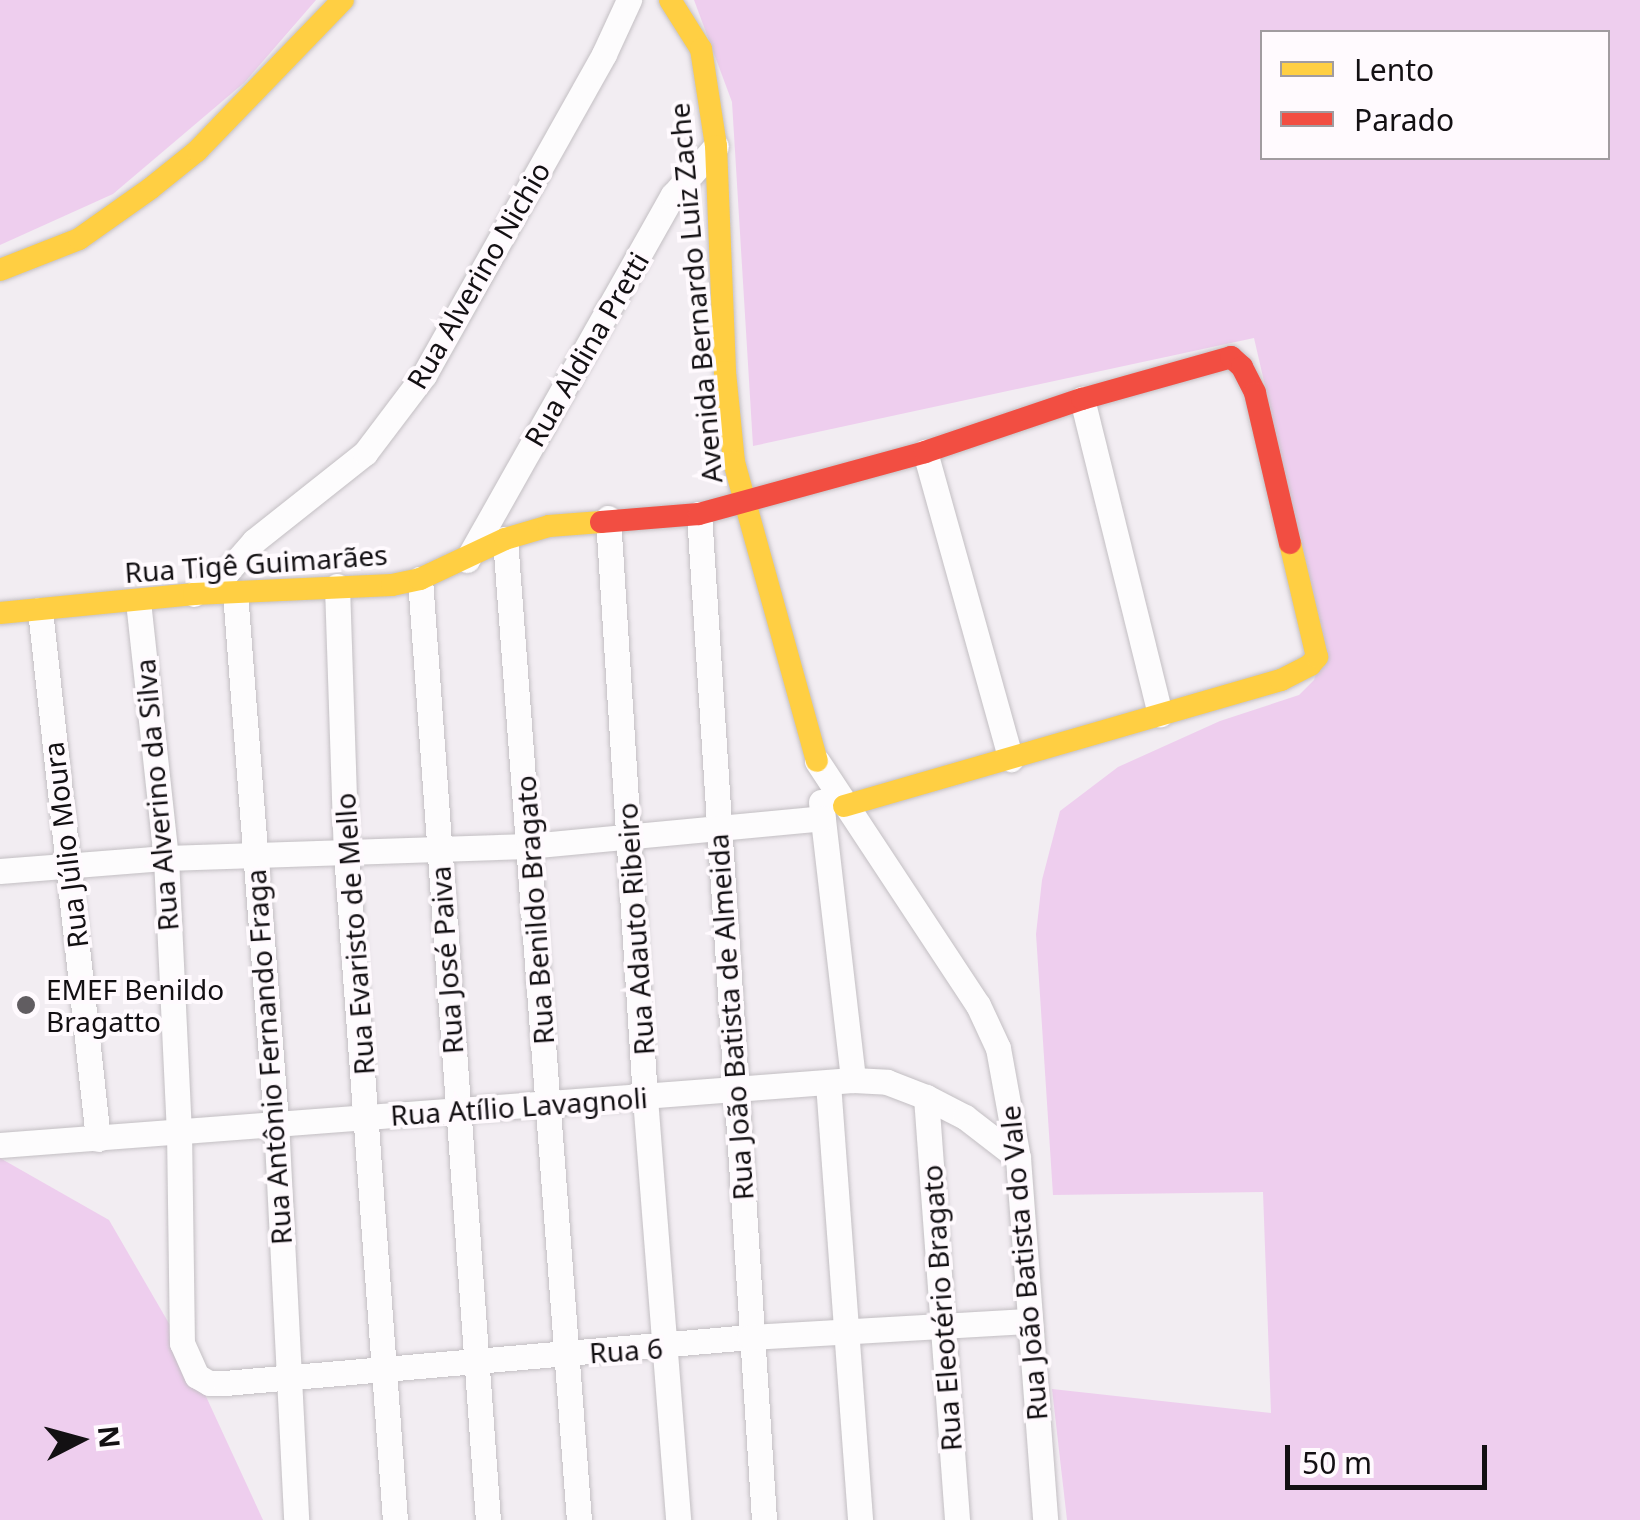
<!DOCTYPE html>
<meta charset="utf-8">
<style>
body{margin:0}
#map{position:relative;width:1640px;height:1520px;overflow:hidden;background:#f2edf2;font-family:"Noto Sans",sans-serif}
div>[style]{position:absolute}
.green>*{inset:0;background:#eeceee}
.roads{filter:drop-shadow(0 0 2px #c3bfc3) drop-shadow(0 0 2px #c3bfc3)}
.street>*{height:25px;margin:-12.5px;padding:0 12.5px;transform-origin:12.5px;border-radius:12.5px;background:#fdfcfd}
.slow>*{height:22px;margin:-11px;padding:0 11px;transform-origin:11px;border-radius:11px;background:#ffcf43}
.jam>*{height:22px;margin:-11px;padding:0 11px;transform-origin:11px;border-radius:11px;background:#f24e42}
.dots>*{width:28px;height:28px;translate:-50% -50%;box-sizing:border-box;border:5px solid #fffafe;border-radius:50%}
span{translate:-50% -50%;white-space:nowrap;text-align:center;line-height:1.15;-webkit-text-stroke:8px #fffafe;paint-order:stroke}
.street-label{font-size:28px;color:#131013}
.poi-label{font-size:28px;color:#131013}
.left{translate:0 -50%;text-align:left}
.legend{position:absolute;left:1260px;top:30px;width:350px;height:130px;box-sizing:border-box;background:#fffafe;border:2px solid #a19ca0;margin:0;padding:12px 18px;list-style:none;font-size:30px;color:#131013}
.legend li{display:flex;align-items:center;gap:20px;height:50px}
.legend b{width:50px;border:2px solid #a19ca0}
.north{position:absolute;left:30px;top:1390px;width:100px;height:100px;-webkit-text-stroke:8px #fffafe;paint-order:stroke;rotate:84deg;font-size:28px;font-weight:700;line-height:40px;text-align:center;color:#131013}
.north::after{content:'';display:block;margin:auto;width:35px;height:45px;background:#131013;clip-path:polygon(50% 0,100% 100%,50% 72%,0 100%)}
.scale{position:absolute;left:1285px;top:1445px;width:202px;height:45px;box-sizing:border-box;border:5px solid #131013;border-top:0;padding-left:12px;font-size:30px;line-height:35px;white-space:nowrap;color:#131013;-webkit-text-stroke:8px #fffafe;paint-order:stroke}
</style>
<div id="map">
<div class="green">
<div style="clip-path:polygon(0 0,316px 0,245px 82px,113px 194px,0 245px)"></div>
<div style="clip-path:polygon(evenodd,694px 0,1640px 0,1640px 1520px,1067px 1520px,1052px 1389px,1271px 1413px,1263px 1192px,1053px 1195px,1036px 934px,1042px 880px,1060px 811px,1118px 767px,1220px 721px,1299px 695px,1314px 680px,1325px 646px,1254px 338px,753px 446px,732px 102px,694px 0,1262px 32px,1608px 32px,1608px 158px,1262px 158px,1262px 32px)"></div>
<div style="clip-path:polygon(0 1158px,109px 1220px,185px 1351px,263px 1520px,0 1520px)"></div>
</div>
<div class="roads">
<div class="street">
<div style="left:1082px;top:399px;width:325px;rotate:76.1deg"></div>
<div style="left:925px;top:452px;width:319px;rotate:74.4deg"></div>
<div style="left:699px;top:514px;width:1008px;rotate:86.3deg"></div>
<div style="left:608px;top:518px;width:581px;rotate:86.35deg"></div>
<div style="left:645px;top:1098px;width:423px;rotate:85.5deg"></div>
<div style="left:505px;top:539px;width:984px;rotate:85.69deg"></div>
<div style="left:467px;top:560px;width:419px;rotate:-60.6deg"></div>
<div style="left:673px;top:195px;width:65px;rotate:-48.7deg"></div>
<div style="left:420px;top:579px;width:943px;rotate:85.87deg"></div>
<div style="left:337px;top:586px;width:267px;rotate:88.1deg"></div>
<div style="left:346px;top:853px;width:669px;rotate:85.8deg"></div>
<div style="left:235px;top:593px;width:530px;rotate:85.56deg"></div>
<div style="left:276px;top:1121px;width:400px;rotate:87.1deg"></div>
<div style="left:194px;top:594px;width:40px;rotate:-34deg"></div>
<div style="left:227px;top:572px;width:41px;rotate:-48.9deg"></div>
<div style="left:254px;top:541px;width:142px;rotate:-38.4deg"></div>
<div style="left:365px;top:453px;width:98px;rotate:-52.9deg"></div>
<div style="left:424px;top:375px;width:368px;rotate:-60.7deg"></div>
<div style="left:604px;top:54px;width:60px;rotate:-65.2deg"></div>
<div style="left:138px;top:601px;width:259px;rotate:83.8deg"></div>
<div style="left:166px;top:858px;width:272px;rotate:87.3deg"></div>
<div style="left:179px;top:1130px;width:213px;rotate:89.2deg"></div>
<div style="left:182px;top:1343px;width:36px;rotate:66deg"></div>
<div style="left:197px;top:1376px;width:14px;rotate:30deg"></div>
<div style="left:209px;top:1383px;width:16px"></div>
<div style="left:225px;top:1383px;width:527px;rotate:-5.01deg"></div>
<div style="left:750px;top:1337px;width:278px;rotate:-3.3deg"></div>
<div style="left:40px;top:610px;width:532px;rotate:83.74deg"></div>
<div style="left:817px;top:761px;width:292px;rotate:56.6deg"></div>
<div style="left:978px;top:1005px;width:47px;rotate:65.1deg"></div>
<div style="left:998px;top:1048px;width:112px;rotate:79.7deg"></div>
<div style="left:1018px;top:1158px;width:363px;rotate:85.7deg"></div>
<div style="left:821px;top:802px;width:280px;rotate:83.4deg"></div>
<div style="left:0;top:871px;width:167px;rotate:-4.5deg"></div>
<div style="left:166px;top:858px;width:363px;rotate:-1.9deg"></div>
<div style="left:529px;top:846px;width:295px;rotate:-5.4deg"></div>
<div style="left:828px;top:1083px;width:438px;rotate:85.8deg"></div>
<div style="left:926px;top:1097px;width:424px;rotate:85.8deg"></div>
<div style="left:0;top:1145px;width:855px;rotate:-4.36deg"></div>
<div style="left:853px;top:1080px;width:34px;rotate:3deg"></div>
<div style="left:887px;top:1082px;width:42px;rotate:21deg"></div>
<div style="left:926px;top:1097px;width:44px;rotate:27.1deg"></div>
<div style="left:965px;top:1117px;width:67px;rotate:37.7deg"></div>
</div>
<div class="slow">
<div style="left:670px;top:0;width:58px;rotate:57.7deg"></div>
<div style="left:701px;top:49px;width:98px;rotate:81.2deg"></div>
<div style="left:716px;top:146px;width:226px;rotate:87.7deg"></div>
<div style="left:725px;top:372px;width:90px;rotate:84.3deg"></div>
<div style="left:734px;top:462px;width:310px;rotate:74.5deg"></div>
<div style="left:0;top:270px;width:85px;rotate:-21.4deg"></div>
<div style="left:79px;top:239px;width:88px;rotate:-35.3deg"></div>
<div style="left:151px;top:188px;width:59px;rotate:-38.8deg"></div>
<div style="left:197px;top:151px;width:210px;rotate:-46deg"></div>
<div style="left:0;top:613px;width:195px;rotate:-5.6deg"></div>
<div style="left:194px;top:594px;width:198px;rotate:-2.6deg"></div>
<div style="left:392px;top:585px;width:29px;rotate:-12deg"></div>
<div style="left:420px;top:579px;width:94px;rotate:-25.2deg"></div>
<div style="left:505px;top:539px;width:46px;rotate:-16.5deg"></div>
<div style="left:549px;top:526px;width:52px;rotate:-4.4deg"></div>
<div style="left:844px;top:806px;width:455px;rotate:-16.1deg"></div>
<div style="left:1281px;top:680px;width:33px;rotate:-27deg"></div>
<div style="left:1310px;top:665px;width:11px;rotate:-49deg"></div>
<div style="left:1317px;top:657px;width:117px;rotate:-103.3deg"></div>
</div>
<div class="jam">
<div style="left:601px;top:522px;width:98px;rotate:-4.7deg"></div>
<div style="left:699px;top:514px;width:234px;rotate:-15.3deg"></div>
<div style="left:925px;top:452px;width:166px;rotate:-18.7deg"></div>
<div style="left:1082px;top:399px;width:155px;rotate:-15.7deg"></div>
<div style="left:1231px;top:357px;width:15px;rotate:42deg"></div>
<div style="left:1242px;top:367px;width:29px;rotate:63deg"></div>
<div style="left:1255px;top:393px;width:154px;rotate:76.9deg"></div>
</div>
</div>
<div class="dots">
<div style="left:26px;top:1005px;background:#615d61"></div>
</div>
<div class="street-label">
<span style="left:478px;top:275px;rotate:-60deg">Rua Alverino Nichio</span>
<span style="left:695px;top:293px;rotate:-95deg">Avenida Bernardo Luiz Zache</span>
<span style="left:586px;top:349px;rotate:-60deg">Rua Aldina Pretti</span>
<span style="left:256px;top:563px;rotate:-4deg">Rua Tigê Guimarães</span>
<span style="left:156px;top:795px;rotate:-95deg">Rua Alverino da Silva</span>
<span style="left:65px;top:845px;rotate:-97deg">Rua Júlio Moura</span>
<span style="left:534px;top:910px;rotate:-94deg">Rua Benildo Bragato</span>
<span style="left:635px;top:929px;rotate:-94deg">Rua Adauto Ribeiro</span>
<span style="left:354px;top:934px;rotate:-94deg">Rua Evaristo de Mello</span>
<span style="left:446px;top:960px;rotate:-94deg">Rua José Paiva</span>
<span style="left:730px;top:1017px;rotate:-94deg">Rua João Batista de Almeida</span>
<span style="left:268px;top:1057px;rotate:-94deg">Rua Antônio Fernando Fraga</span>
<span style="left:519px;top:1106px;rotate:-4deg">Rua Atílio Lavagnoli</span>
<span style="left:1023px;top:1263px;rotate:-95deg">Rua João Batista do Vale</span>
<span style="left:941px;top:1308px;rotate:-94deg">Rua Eleotério Bragato</span>
<span style="left:626px;top:1350px;rotate:-4deg">Rua 6</span>
</div>
<div class="poi-label">
<span class="left" style="left:46px;top:1005px">EMEF Benildo<br>Bragatto</span>
</div>
<ul class="legend">
<li><b style="height:12px;background:#ffcf43"></b>Lento</li>
<li><b style="height:12px;background:#f24e42"></b>Parado</li>
</ul>
<div class="north">N</div>
<div class="scale">50 m</div>
</div>
